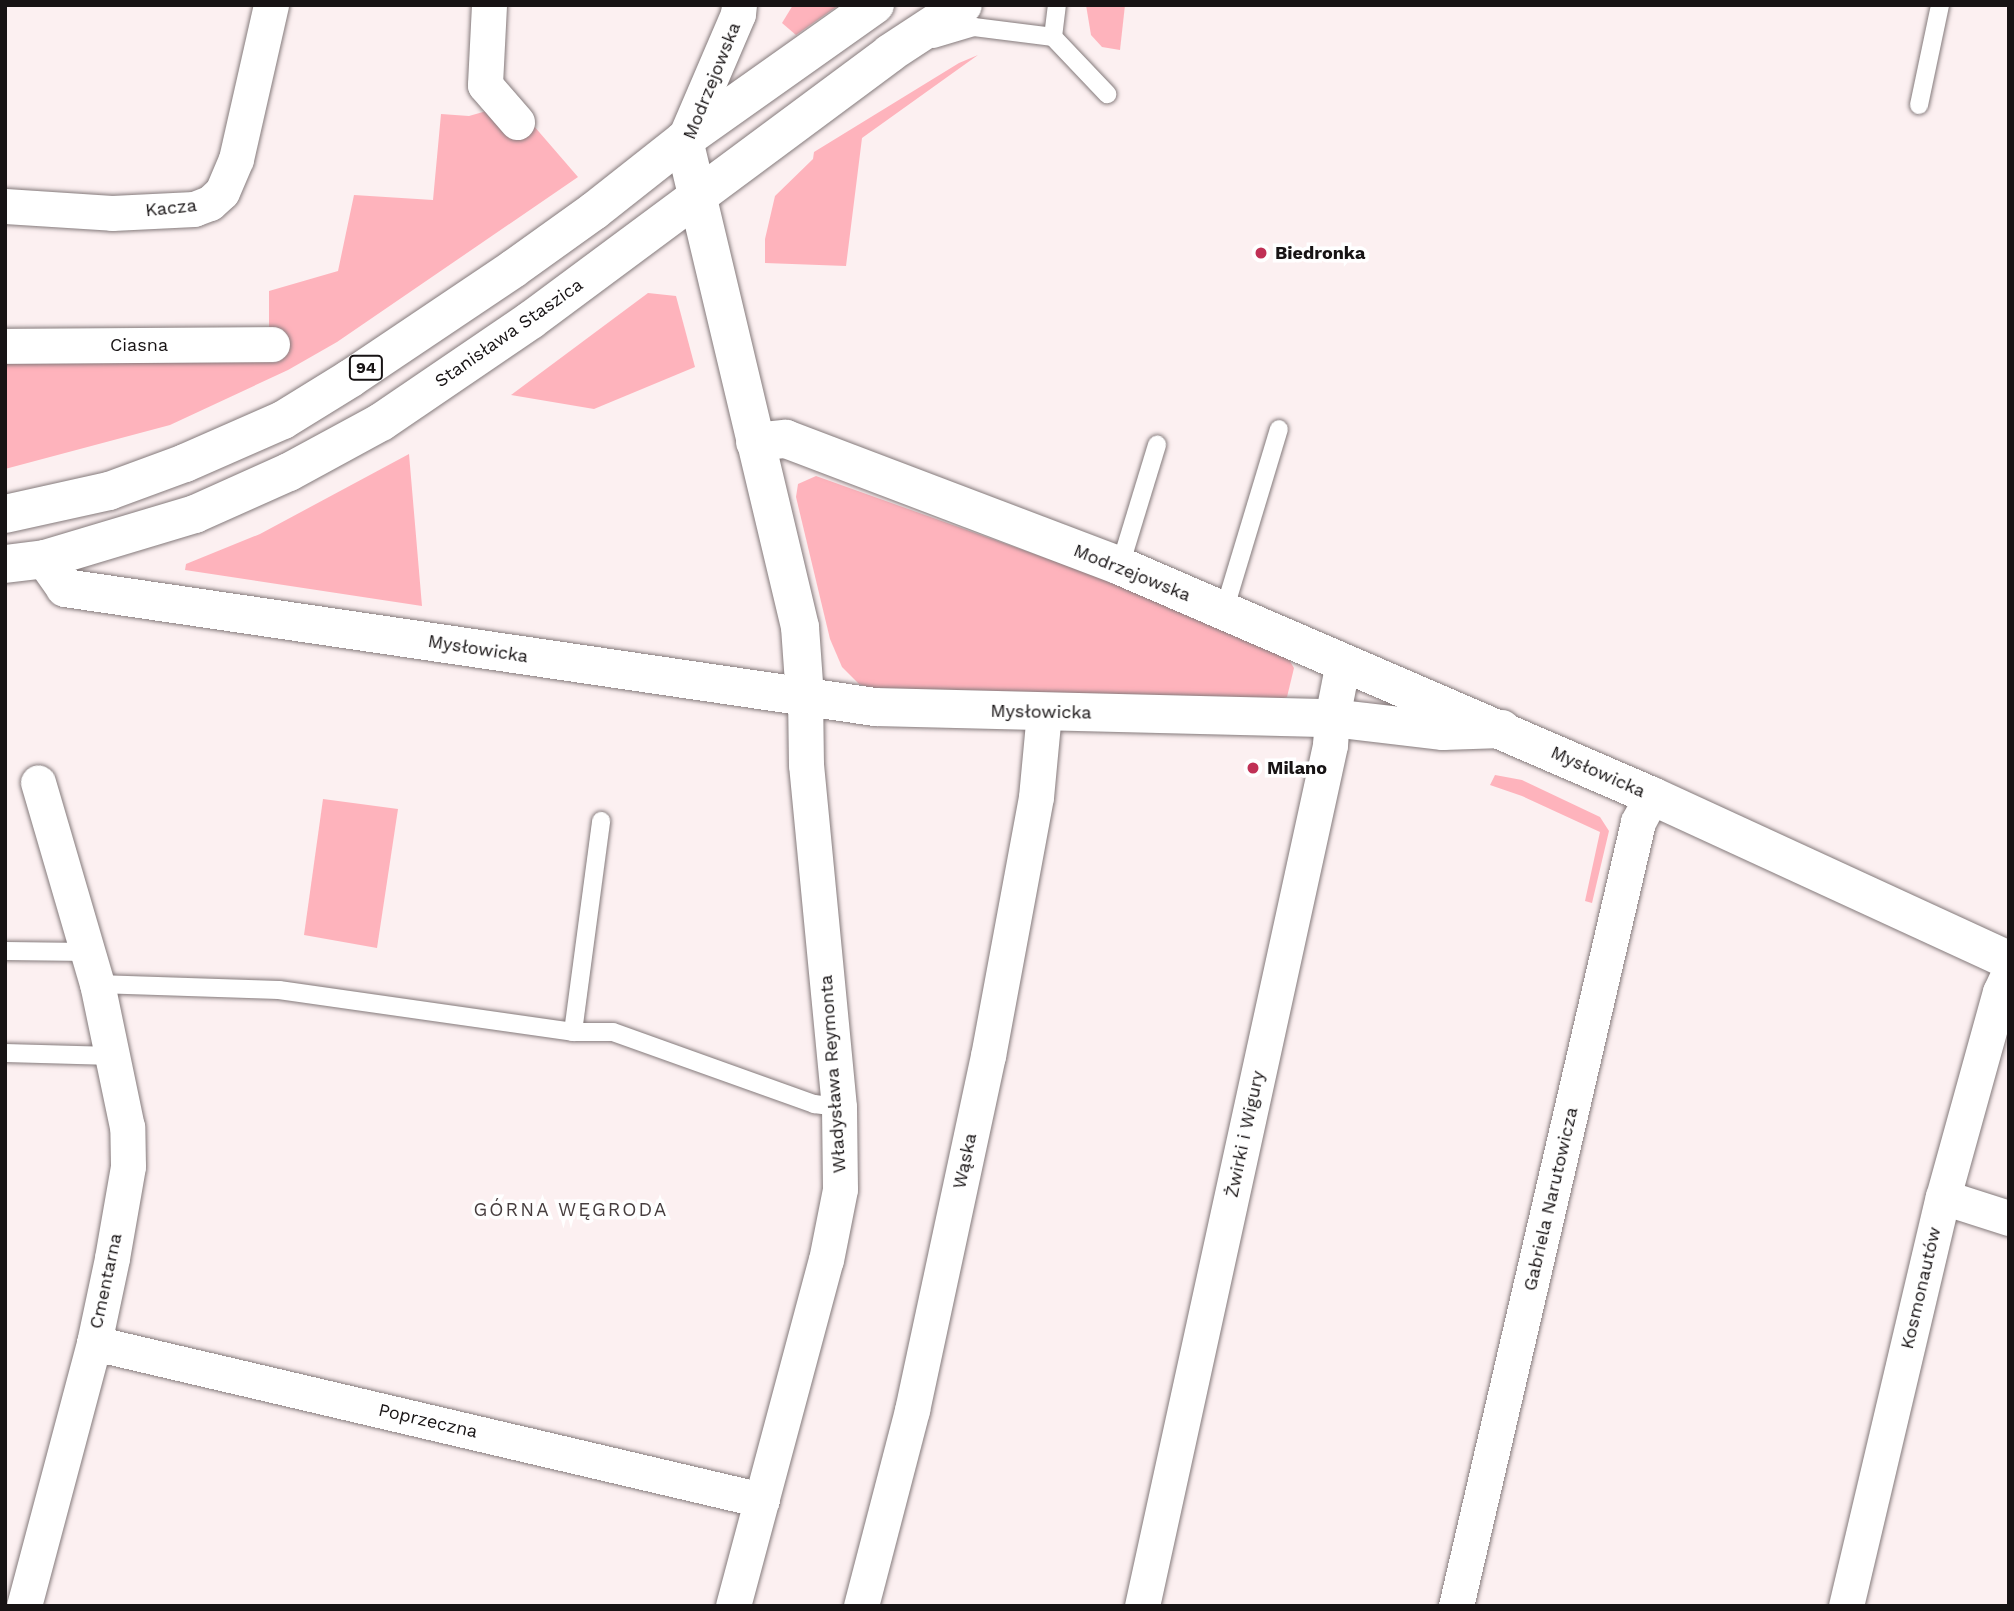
<!DOCTYPE html>
<meta charset="utf-8">
<style>
body{margin:0}
#map{position:relative;width:2014px;height:1611px;overflow:hidden;background:#fcf0f1;font-family:"Work Sans",sans-serif}
div>[style]{position:absolute}
.green>*{inset:0;background:#feb3bc}
.roads{filter:drop-shadow(0 0 2px #847a7b) drop-shadow(0 0 2px #847a7b)}
.lane>*{height:18px;margin:-9px;padding:0 9px;transform-origin:9px;border-radius:9px;background:#fff}
.street>*{height:35px;margin:-17.5px;padding:0 17.5px;transform-origin:17.5px;border-radius:17.5px;background:#fff}
.secondary>*{height:38px;margin:-19px;padding:0 19px;transform-origin:19px;border-radius:19px;background:#fff}
.primary>*{height:38px;margin:-19px;padding:0 19px;transform-origin:19px;border-radius:19px;background:#fff}
.dots>*{width:19px;height:19px;translate:-50% -50%;box-sizing:border-box;border:4px solid #fff;border-radius:50%}
span{translate:-50% -50%;white-space:nowrap;text-align:center;line-height:1.15;-webkit-text-stroke:7px #fff;paint-order:stroke}
.shield-label span{padding:2px 5px;background:#fff;border:2px solid;border-radius:5px;-webkit-text-stroke-width:0}
.shield-label{font-size:16px;color:#171314;font-weight:700}
.street-label{font-size:18px;color:#171314}
.poi-label{font-size:18px;color:#171314;font-weight:700}
.left{translate:0 -50%;text-align:left}
.neighbourhood-label{font-size:19px;color:#463d3e;letter-spacing:2px}
.frame{position:absolute;inset:0;border:7px solid #171314;pointer-events:none}
</style>
<div id="map">
<div class="green">
<div style="clip-path:polygon(793px 5px,839px 5px,796px 35px,782px 23px)"></div>
<div style="clip-path:polygon(1086px 5px,1125px 5px,1120px 50px,1102px 47px,1091px 35px)"></div>
<div style="clip-path:polygon(978px 55px,862px 138px,846px 266px,765px 263px,765px 239px,775px 196px,813px 159px,814px 152px,959px 63px)"></div>
<div style="clip-path:polygon(514px 103px,578px 177px,337px 342px,288px 370px,170px 425px,5px 469px,5px 358px,269px 351px,269px 291px,338px 271px,354px 195px,433px 200px,441px 114px,469px 116px)"></div>
<div style="clip-path:polygon(648px 293px,676px 296px,695px 367px,594px 409px,511px 395px)"></div>
<div style="clip-path:polygon(409px 454px,422px 606px,185px 570px,186px 564px,260px 534px)"></div>
<div style="clip-path:polygon(816px 476px,1118px 584px,1288px 658px,1294px 668px,1287px 697px,1267px 703px,885px 693px,859px 684px,842px 667px,830px 639px,796px 497px,798px 484px)"></div>
<div style="clip-path:polygon(1495px 775px,1522px 780px,1600px 817px,1609px 831px,1592px 903px,1585px 901px,1600px 832px,1522px 796px,1490px 785px)"></div>
<div style="clip-path:polygon(323px 799px,398px 809px,377px 948px,304px 935px)"></div>
</div>
<div class="roads">
<div class="lane">
<div style="left:1053px;top:37px;width:32px;rotate:-83deg"></div>
<div style="left:934px;top:39px;width:42px;rotate:-16.7deg"></div>
<div style="left:974px;top:27px;width:80px;rotate:7.2deg"></div>
<div style="left:1053px;top:37px;width:79px;rotate:46.5deg"></div>
<div style="left:1919px;top:105px;width:102px;rotate:-78.1deg"></div>
<div style="left:1120px;top:566px;width:127px;rotate:-73deg"></div>
<div style="left:1224px;top:611px;width:190px;rotate:-73.2deg"></div>
<div style="left:5px;top:951px;width:83px;rotate:0.7deg"></div>
<div style="left:97px;top:984px;width:182px;rotate:1.9deg"></div>
<div style="left:279px;top:990px;width:297px;rotate:8.1deg"></div>
<div style="left:573px;top:1032px;width:40px"></div>
<div style="left:613px;top:1032px;width:214px;rotate:19.7deg"></div>
<div style="left:814px;top:1104px;width:25px;rotate:7deg"></div>
<div style="left:573px;top:1032px;width:213px;rotate:-82.4deg"></div>
<div style="left:5px;top:1053px;width:108px;rotate:1.6deg"></div>
</div>
<div class="street">
<div style="left:489px;top:5px;width:80px;rotate:92.9deg"></div>
<div style="left:485px;top:85px;width:49px;rotate:49.1deg"></div>
<div style="left:684px;top:140px;width:137px;rotate:-66.8deg"></div>
<div style="left:738px;top:14px;width:9px;rotate:-84deg"></div>
<div style="left:5px;top:206px;width:107px;rotate:3.7deg"></div>
<div style="left:112px;top:213px;width:82px;rotate:-2.8deg"></div>
<div style="left:194px;top:209px;width:17px;rotate:-21deg"></div>
<div style="left:210px;top:203px;width:16px;rotate:-43deg"></div>
<div style="left:222px;top:192px;width:36px;rotate:-67deg"></div>
<div style="left:236px;top:159px;width:158px;rotate:-77.2deg"></div>
<div style="left:5px;top:346px;width:267px;rotate:-0.4deg"></div>
<div style="left:1943px;top:1197px;width:69px;rotate:17.7deg"></div>
<div style="left:94px;top:1343px;width:686px;rotate:13.23deg"></div>
<div style="left:24px;top:1606px;width:272px;rotate:-75.1deg"></div>
<div style="left:94px;top:1343px;width:87px;rotate:-78deg"></div>
<div style="left:112px;top:1258px;width:93px;rotate:-80.1deg"></div>
<div style="left:128px;top:1166px;width:39px;rotate:-91deg"></div>
<div style="left:127px;top:1127px;width:146px;rotate:-101.8deg"></div>
<div style="left:97px;top:984px;width:210px;rotate:-106.3deg"></div>
<div style="left:733px;top:1606px;width:358px;rotate:-75deg"></div>
<div style="left:826px;top:1260px;width:72px;rotate:-78.8deg"></div>
<div style="left:840px;top:1189px;width:82px;rotate:-90.7deg"></div>
<div style="left:839px;top:1107px;width:344px;rotate:-95.5deg"></div>
<div style="left:806px;top:765px;width:68px;rotate:-90.8deg"></div>
<div style="left:861px;top:1606px;width:203px;rotate:-75.4deg"></div>
<div style="left:912px;top:1410px;width:362px;rotate:-77.9deg"></div>
<div style="left:988px;top:1056px;width:263px;rotate:-79.5deg"></div>
<div style="left:1036px;top:797px;width:85px;rotate:-84.6deg"></div>
<div style="left:1142px;top:1606px;width:881px;rotate:-77.68deg"></div>
<div style="left:1330px;top:745px;width:27px;rotate:-86deg"></div>
<div style="left:1332px;top:718px;width:57px;rotate:-78.9deg"></div>
<div style="left:1456px;top:1606px;width:805px;rotate:-76.93deg"></div>
<div style="left:1638px;top:822px;width:30px;rotate:-62deg"></div>
<div style="left:1846px;top:1606px;width:420px;rotate:-76.7deg"></div>
<div style="left:1943px;top:1197px;width:213px;rotate:-74.5deg"></div>
<div style="left:2000px;top:992px;width:21px;rotate:-65deg"></div>
</div>
<div class="secondary">
<div style="left:684px;top:140px;width:501px;rotate:76.6deg"></div>
<div style="left:800px;top:627px;width:70px;rotate:85.9deg"></div>
<div style="left:755px;top:442px;width:31px;rotate:-6deg"></div>
<div style="left:786px;top:439px;width:357px;rotate:20.8deg"></div>
<div style="left:1120px;top:566px;width:580px;rotate:23.38deg"></div>
<div style="left:1652px;top:796px;width:393px;rotate:24.7deg"></div>
<div style="left:45px;top:559px;width:35px;rotate:55deg"></div>
<div style="left:65px;top:588px;width:819px;rotate:8.36deg"></div>
<div style="left:875px;top:707px;width:457px;rotate:1.4deg"></div>
<div style="left:1332px;top:718px;width:112px;rotate:6.7deg"></div>
<div style="left:1443px;top:731px;width:59px;rotate:-1.9deg"></div>
</div>
<div class="primary">
<div style="left:5px;top:514px;width:107px;rotate:-12.5deg"></div>
<div style="left:109px;top:491px;width:81px;rotate:-20.2deg"></div>
<div style="left:185px;top:463px;width:107px;rotate:-23.7deg"></div>
<div style="left:283px;top:420px;width:80px;rotate:-31.7deg"></div>
<div style="left:351px;top:378px;width:195px;rotate:-33.9deg"></div>
<div style="left:513px;top:269px;width:100px;rotate:-35.6deg"></div>
<div style="left:594px;top:211px;width:115px;rotate:-38.3deg"></div>
<div style="left:684px;top:140px;width:234px;rotate:-35.3deg"></div>
<div style="left:5px;top:564px;width:40px;rotate:-7.1deg"></div>
<div style="left:45px;top:559px;width:157px;rotate:-16.7deg"></div>
<div style="left:195px;top:514px;width:103px;rotate:-24.1deg"></div>
<div style="left:289px;top:472px;width:105px;rotate:-28.5deg"></div>
<div style="left:381px;top:422px;width:181px;rotate:-34.2deg"></div>
<div style="left:531px;top:320px;width:447px;rotate:-36.6deg"></div>
<div style="left:890px;top:53px;width:87px;rotate:-33.3deg"></div>
</div>
</div>
<div class="dots">
<div style="left:1261px;top:253px;background:#c03055"></div>
<div style="left:1253px;top:768px;background:#c03055"></div>
</div>
<div class="shield-label">
<span style="left:366px;top:368px">94</span>
</div>
<div class="street-label">
<span style="left:712px;top:81px;rotate:-68deg">Modrzejowska</span>
<span style="left:171px;top:208px;rotate:-6deg">Kacza</span>
<span style="left:509px;top:333px;rotate:-35deg">Stanisława Staszica</span>
<span style="left:139px;top:345px">Ciasna</span>
<span style="left:1132px;top:573px;rotate:22deg">Modrzejowska</span>
<span style="left:478px;top:649px;rotate:9deg">Mysłowicka</span>
<span style="left:1041px;top:712px;rotate:1deg">Mysłowicka</span>
<span style="left:1598px;top:772px;rotate:24deg">Mysłowicka</span>
<span style="left:833px;top:1074px;rotate:-94deg">Władysława Reymonta</span>
<span style="left:1245px;top:1134px;rotate:-78deg">Żwirki i Wigury</span>
<span style="left:965px;top:1161px;rotate:-78deg">Wąska</span>
<span style="left:1551px;top:1199px;rotate:-77deg">Gabriela Narutowicza</span>
<span style="left:106px;top:1281px;rotate:-78deg">Cmentarna</span>
<span style="left:1921px;top:1288px;rotate:-77deg">Kosmonautów</span>
<span style="left:428px;top:1421px;rotate:13deg">Poprzeczna</span>
</div>
<div class="poi-label">
<span class="left" style="left:1275px;top:253px">Biedronka</span>
<span class="left" style="left:1267px;top:768px">Milano</span>
</div>
<div class="neighbourhood-label">
<span style="left:571px;top:1210px">GÓRNA WĘGRODA</span>
</div>
<div class="frame"></div>
</div>
